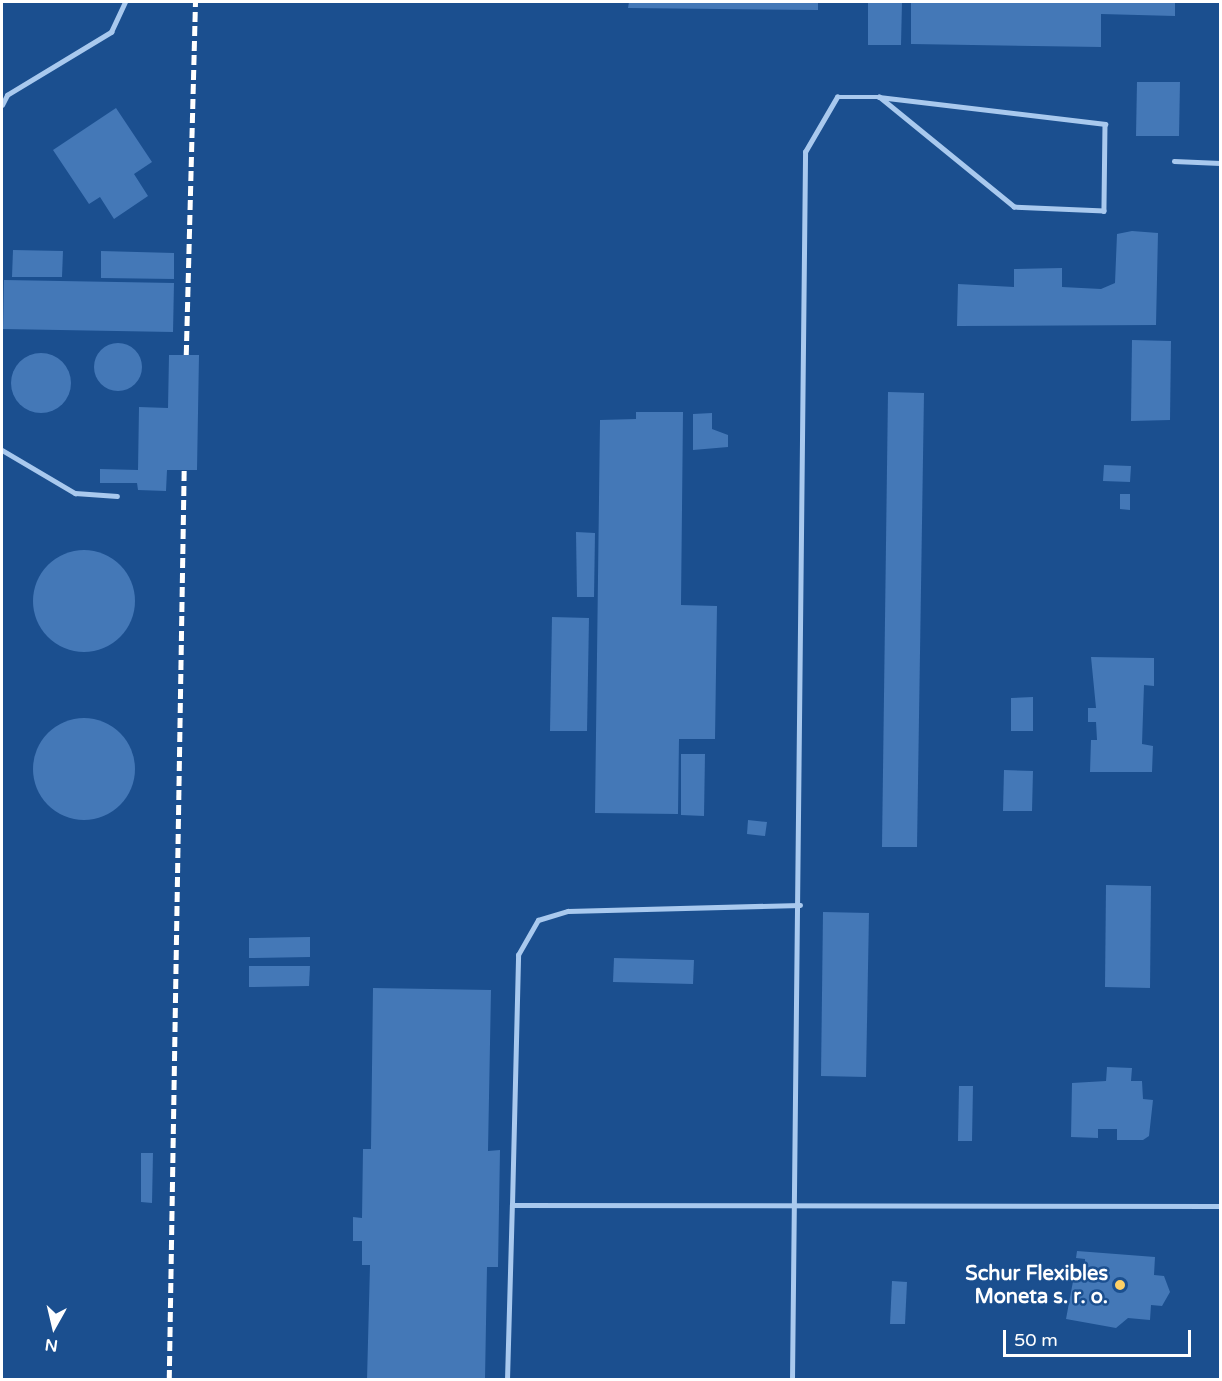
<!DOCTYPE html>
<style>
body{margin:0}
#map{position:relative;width:1222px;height:1381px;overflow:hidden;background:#1b4f8f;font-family:"Varela Round",sans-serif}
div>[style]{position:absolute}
.building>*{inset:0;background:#4478b7}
.round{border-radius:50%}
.service>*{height:4.5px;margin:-2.25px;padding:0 2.25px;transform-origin:2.25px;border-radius:2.25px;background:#a9c9ee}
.rail>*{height:4.5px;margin-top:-2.25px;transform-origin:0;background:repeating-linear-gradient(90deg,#fff 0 10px,transparent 0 14.5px)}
.dots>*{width:16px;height:16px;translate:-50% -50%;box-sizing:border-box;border:3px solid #1b4f8f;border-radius:50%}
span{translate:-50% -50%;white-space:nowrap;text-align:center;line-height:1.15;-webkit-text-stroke:5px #1b4f8f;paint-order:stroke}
.poi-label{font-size:20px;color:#fff;font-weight:700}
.right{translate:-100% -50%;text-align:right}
.frame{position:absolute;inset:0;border:3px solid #fff;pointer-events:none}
.north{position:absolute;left:24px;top:1297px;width:60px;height:60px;-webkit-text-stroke:4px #1b4f8f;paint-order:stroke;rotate:188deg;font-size:16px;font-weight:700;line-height:24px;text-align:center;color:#fff}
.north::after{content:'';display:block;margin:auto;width:21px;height:27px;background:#fff;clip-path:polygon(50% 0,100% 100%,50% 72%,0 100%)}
.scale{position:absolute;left:1003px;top:1330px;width:188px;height:27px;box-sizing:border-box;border:3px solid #fff;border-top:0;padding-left:8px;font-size:18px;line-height:21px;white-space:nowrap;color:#fff;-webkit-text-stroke:4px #1b4f8f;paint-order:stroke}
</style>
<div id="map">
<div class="building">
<div style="clip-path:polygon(629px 2px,818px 2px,818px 10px,628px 8px)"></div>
<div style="clip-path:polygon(868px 2px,902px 2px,901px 45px,868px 45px)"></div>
<div style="clip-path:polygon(911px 2px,1175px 2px,1175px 16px,1101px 14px,1101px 47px,911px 44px)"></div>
<div style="clip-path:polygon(1137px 82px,1180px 82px,1179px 136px,1136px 136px)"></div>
<div style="clip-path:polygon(116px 108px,152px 162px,134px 174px,148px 196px,114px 219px,100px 197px,89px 204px,53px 150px)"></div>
<div style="clip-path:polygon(1132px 231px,1158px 233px,1156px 325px,957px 326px,958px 284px,1014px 287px,1014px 269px,1062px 268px,1062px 287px,1101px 289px,1115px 283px,1117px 234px)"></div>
<div style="clip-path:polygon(13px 250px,63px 251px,62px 277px,12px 277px)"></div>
<div style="clip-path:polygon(101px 251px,174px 253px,174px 279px,101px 278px)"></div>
<div style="clip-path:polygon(4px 280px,174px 283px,173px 332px,3px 329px)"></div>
<div style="clip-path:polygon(1132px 340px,1171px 341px,1170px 420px,1131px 421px)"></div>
<div class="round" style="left:94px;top:343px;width:48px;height:48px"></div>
<div class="round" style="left:11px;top:353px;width:60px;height:60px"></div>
<div style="clip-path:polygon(169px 355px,199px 355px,197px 470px,167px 470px,166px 491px,138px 490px,137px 483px,100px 483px,100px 469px,138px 470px,139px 407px,168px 408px)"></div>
<div style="clip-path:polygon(888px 392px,924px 393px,917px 847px,882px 847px)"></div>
<div style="clip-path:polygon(636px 412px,683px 412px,681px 605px,717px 606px,715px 739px,679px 739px,678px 814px,595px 813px,600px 420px,636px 419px)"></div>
<div style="clip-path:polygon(712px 413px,712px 429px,728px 435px,728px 447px,693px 450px,693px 414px)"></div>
<div style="clip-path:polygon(1104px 465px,1131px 466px,1130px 482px,1103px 481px)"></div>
<div style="clip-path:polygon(1120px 494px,1130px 494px,1130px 510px,1120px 509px)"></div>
<div style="clip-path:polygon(576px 532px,595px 533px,594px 597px,577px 597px)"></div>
<div class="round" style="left:33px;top:550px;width:102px;height:102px"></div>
<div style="clip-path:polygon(552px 617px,589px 618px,587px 731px,550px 731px)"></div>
<div style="clip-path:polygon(1091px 657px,1154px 658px,1154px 686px,1144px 685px,1142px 744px,1153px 746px,1152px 772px,1090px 772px,1091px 740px,1097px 740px,1096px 722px,1088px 722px,1088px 708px,1096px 708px)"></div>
<div style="clip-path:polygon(1033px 697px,1033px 731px,1011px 731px,1011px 698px)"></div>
<div class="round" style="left:33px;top:718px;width:102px;height:102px"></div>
<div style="clip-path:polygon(681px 754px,705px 754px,704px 816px,681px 815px)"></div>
<div style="clip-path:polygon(1004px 770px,1033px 771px,1032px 811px,1003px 811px)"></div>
<div style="clip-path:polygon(748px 820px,767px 822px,765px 836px,747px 834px)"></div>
<div style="clip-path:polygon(1106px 885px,1151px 886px,1150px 988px,1105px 987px)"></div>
<div style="clip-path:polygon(823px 912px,869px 913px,866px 1077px,821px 1076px)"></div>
<div style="clip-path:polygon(310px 937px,310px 957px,249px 958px,249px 938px)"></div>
<div style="clip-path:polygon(614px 958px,694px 960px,693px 984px,613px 982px)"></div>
<div style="clip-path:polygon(249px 966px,310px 966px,309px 986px,249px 987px)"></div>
<div style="clip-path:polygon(373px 988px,491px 990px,488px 1151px,500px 1150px,498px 1267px,487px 1267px,485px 1380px,367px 1380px,370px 1265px,362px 1265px,362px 1241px,353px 1241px,353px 1217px,362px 1218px,363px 1149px,371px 1149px)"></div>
<div style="clip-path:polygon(1107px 1067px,1132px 1068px,1131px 1081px,1142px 1081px,1143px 1099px,1153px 1100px,1149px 1136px,1143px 1140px,1117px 1140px,1117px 1129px,1098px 1129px,1098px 1138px,1071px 1137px,1072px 1083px,1106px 1081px)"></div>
<div style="clip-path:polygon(959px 1086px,973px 1086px,972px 1141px,958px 1141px)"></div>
<div style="clip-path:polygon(141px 1153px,153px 1153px,152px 1203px,141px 1202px)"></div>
<div style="clip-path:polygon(1077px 1251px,1155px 1257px,1154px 1275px,1164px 1276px,1170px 1292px,1162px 1306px,1151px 1305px,1150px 1320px,1128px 1318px,1116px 1328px,1066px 1319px,1074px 1276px,1084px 1277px,1085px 1259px,1076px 1258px)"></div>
<div style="clip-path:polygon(892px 1281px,907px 1282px,905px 1324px,890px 1324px)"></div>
</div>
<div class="service">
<div style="left:2px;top:105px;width:11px;rotate:-63deg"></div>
<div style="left:7px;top:95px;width:122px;rotate:-31.2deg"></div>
<div style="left:111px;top:32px;width:33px;rotate:-65deg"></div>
<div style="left:1174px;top:161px;width:46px;rotate:2.5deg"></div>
<div style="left:2px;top:450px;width:85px;rotate:30.5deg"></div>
<div style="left:75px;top:493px;width:42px;rotate:4.1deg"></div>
<div style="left:512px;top:1205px;width:250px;rotate:-88.6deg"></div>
<div style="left:518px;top:955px;width:40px;rotate:-60.3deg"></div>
<div style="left:538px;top:920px;width:31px;rotate:-17deg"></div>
<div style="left:568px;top:911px;width:232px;rotate:-1.5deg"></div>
<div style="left:507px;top:1380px;width:175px;rotate:-88.4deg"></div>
<div style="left:512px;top:1205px;width:708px;rotate:0.08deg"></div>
<div style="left:792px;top:1380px;width:1228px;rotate:-89.39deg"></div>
<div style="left:805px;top:152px;width:64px;rotate:-59.8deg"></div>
<div style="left:837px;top:97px;width:42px"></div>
<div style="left:879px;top:97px;width:228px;rotate:6.8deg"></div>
<div style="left:1105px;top:124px;width:87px;rotate:90.7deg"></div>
<div style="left:1104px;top:211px;width:90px;rotate:-177.5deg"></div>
<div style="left:1014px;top:207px;width:174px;rotate:-140.8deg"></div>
</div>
<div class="rail">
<div style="left:186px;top:355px;width:353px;rotate:-88.5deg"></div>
<div style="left:169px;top:1380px;width:910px;rotate:-89.06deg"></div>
</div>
<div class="dots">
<div style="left:1120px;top:1285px;background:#ffd166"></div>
</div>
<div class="poi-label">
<span class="right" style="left:1108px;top:1286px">Schur Flexibles<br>Moneta s. r. o.</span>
</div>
<div class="frame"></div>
<div class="north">N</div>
<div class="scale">50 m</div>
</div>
